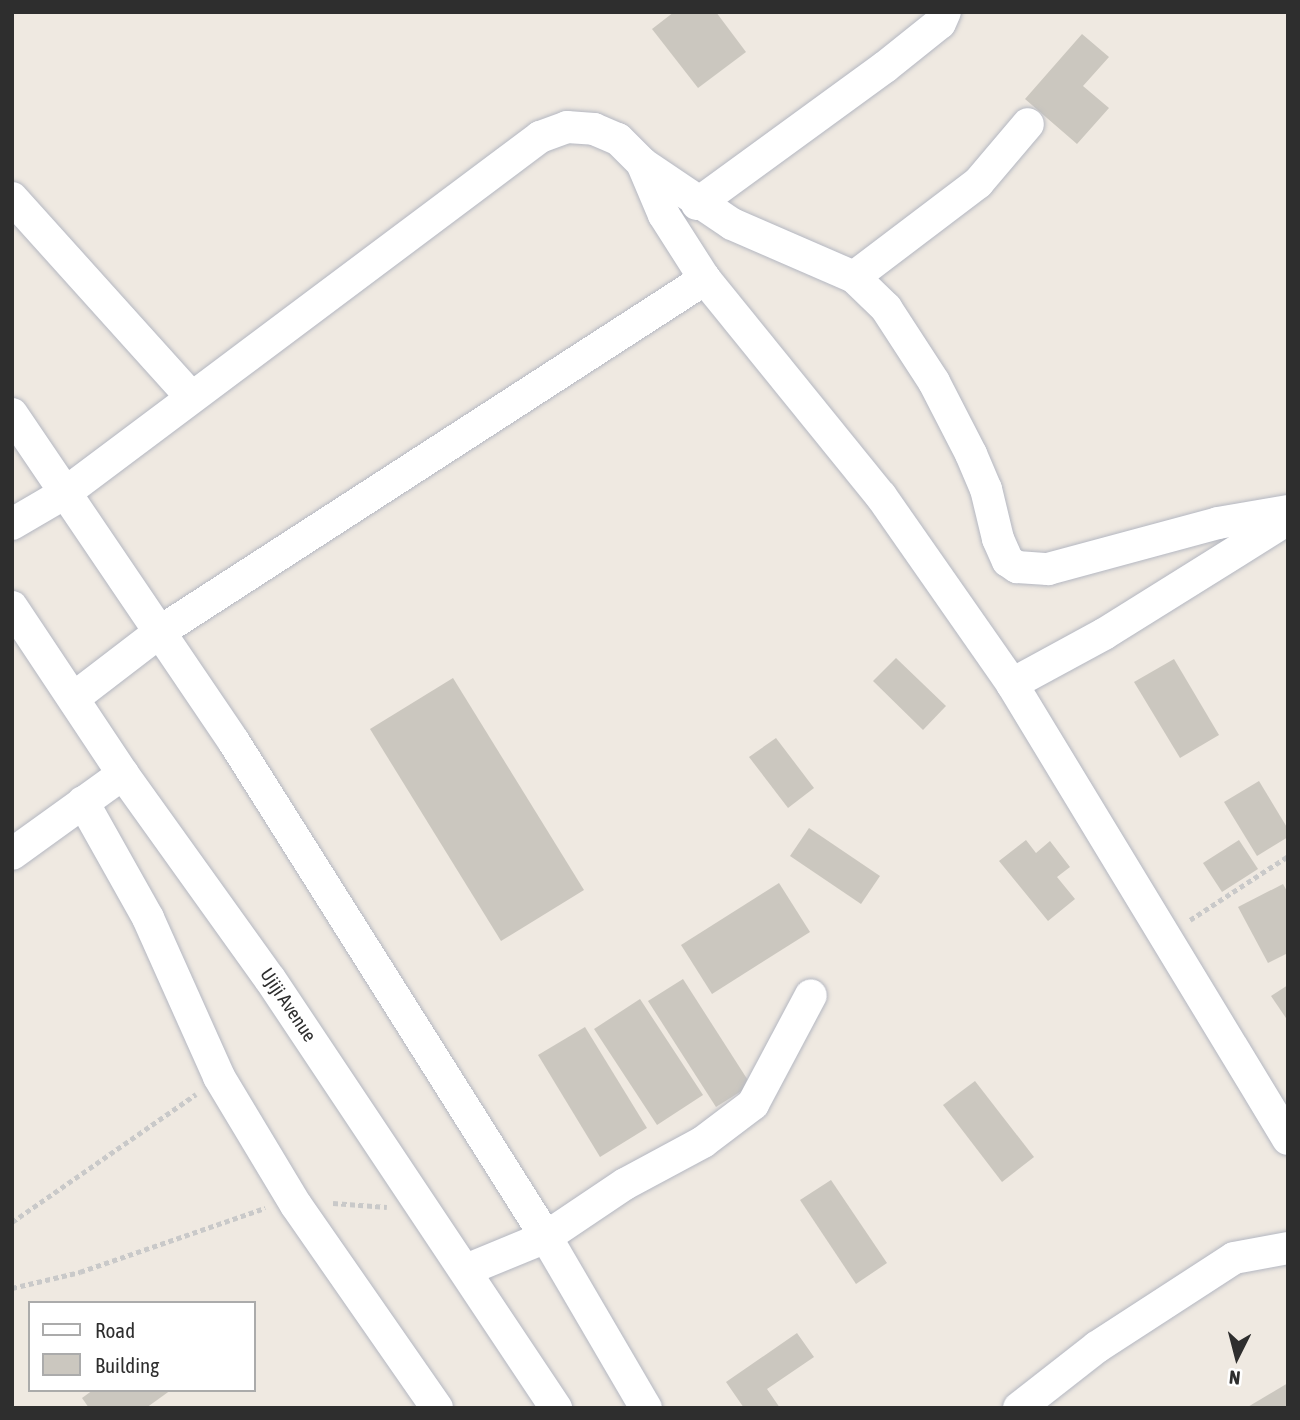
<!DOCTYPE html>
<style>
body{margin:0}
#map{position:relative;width:1300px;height:1420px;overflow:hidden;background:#efe9e1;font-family:"Asap Condensed",sans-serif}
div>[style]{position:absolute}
.building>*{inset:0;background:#cbc7bf}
.path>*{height:4.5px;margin-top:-2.25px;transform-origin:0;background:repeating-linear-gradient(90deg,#c9c9c9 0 5px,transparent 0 8.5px)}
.roads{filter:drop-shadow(0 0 2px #b4b7c1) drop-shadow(0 0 2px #b4b7c1)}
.minor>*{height:32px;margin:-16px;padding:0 16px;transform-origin:16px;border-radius:16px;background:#fff}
span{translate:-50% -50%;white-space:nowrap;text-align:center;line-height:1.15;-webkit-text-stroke:6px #fff;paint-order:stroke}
.street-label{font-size:19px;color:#2e2e2e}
.frame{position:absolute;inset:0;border:14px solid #2e2e2e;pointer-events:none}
.legend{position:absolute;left:28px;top:1301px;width:228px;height:91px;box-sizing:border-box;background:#fff;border:2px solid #ababab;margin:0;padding:9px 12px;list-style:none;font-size:21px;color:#2e2e2e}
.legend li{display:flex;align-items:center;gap:14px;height:35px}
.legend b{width:35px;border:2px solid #ababab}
.north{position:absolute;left:1202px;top:1322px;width:70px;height:70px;-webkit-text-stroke:5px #fff;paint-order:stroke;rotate:186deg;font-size:19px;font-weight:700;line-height:28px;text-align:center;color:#2e2e2e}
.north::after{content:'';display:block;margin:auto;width:24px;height:32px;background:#2e2e2e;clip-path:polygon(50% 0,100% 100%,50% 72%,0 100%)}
</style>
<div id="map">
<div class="building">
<div style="clip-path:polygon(674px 12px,716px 12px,746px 52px,698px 88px,652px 29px)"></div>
<div style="clip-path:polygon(1082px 34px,1109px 57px,1083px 86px,1109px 108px,1077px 144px,1025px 99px)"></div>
<div style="clip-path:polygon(896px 658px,946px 706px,923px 730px,873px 681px)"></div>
<div style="clip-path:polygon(1174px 659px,1219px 735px,1180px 758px,1134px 682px)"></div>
<div style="clip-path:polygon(453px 678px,584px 890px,501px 941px,370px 729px)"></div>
<div style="clip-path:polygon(776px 738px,814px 788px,788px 808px,749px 757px)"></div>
<div style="clip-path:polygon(1259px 781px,1288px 829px,1288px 837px,1257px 856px,1224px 802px)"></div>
<div style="clip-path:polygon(809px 828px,880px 876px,861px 904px,790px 856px)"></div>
<div style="clip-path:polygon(1026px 840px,1036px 853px,1050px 841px,1070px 867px,1057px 877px,1075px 899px,1048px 921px,999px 861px)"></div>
<div style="clip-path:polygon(1239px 840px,1258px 869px,1222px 892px,1203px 863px)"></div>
<div style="clip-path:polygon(779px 883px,810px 932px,712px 994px,681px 945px)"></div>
<div style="clip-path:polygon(1283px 884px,1288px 893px,1288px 953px,1268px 963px,1238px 907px)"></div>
<div style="clip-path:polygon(683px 979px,751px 1085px,716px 1107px,648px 1001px)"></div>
<div style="clip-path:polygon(1288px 985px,1288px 1021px,1271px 996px)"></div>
<div style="clip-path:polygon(640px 999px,703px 1095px,657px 1125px,594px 1029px)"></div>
<div style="clip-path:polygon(585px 1027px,647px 1128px,600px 1157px,538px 1055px)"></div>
<div style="clip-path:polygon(975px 1081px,1034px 1157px,1002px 1182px,943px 1105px)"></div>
<div style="clip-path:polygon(831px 1180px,887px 1263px,856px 1284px,800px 1200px)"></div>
<div style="clip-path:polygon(797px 1333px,814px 1357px,767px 1389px,780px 1408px,744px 1408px,726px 1382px)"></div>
<div style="clip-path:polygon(1288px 1383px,1288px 1408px,1246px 1408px)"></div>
<div style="clip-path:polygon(93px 1390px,171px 1390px,146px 1408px,89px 1408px,82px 1398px)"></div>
</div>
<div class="path">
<div style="left:1190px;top:920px;width:117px;rotate:-33.1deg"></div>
<div style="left:333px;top:1203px;width:54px;rotate:4.2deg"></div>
<div style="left:12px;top:1222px;width:224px;rotate:-34.8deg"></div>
<div style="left:12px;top:1288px;width:70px;rotate:-13.2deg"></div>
<div style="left:80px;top:1272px;width:196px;rotate:-19.1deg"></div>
</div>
<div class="roads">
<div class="minor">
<div style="left:643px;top:164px;width:107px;rotate:34deg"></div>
<div style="left:732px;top:224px;width:133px;rotate:23.5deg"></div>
<div style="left:854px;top:277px;width:45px;rotate:44.1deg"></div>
<div style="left:886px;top:308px;width:88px;rotate:57deg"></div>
<div style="left:934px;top:382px;width:81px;rotate:62.8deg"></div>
<div style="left:971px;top:454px;width:38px;rotate:67deg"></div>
<div style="left:986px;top:489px;width:51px;rotate:76.5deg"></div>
<div style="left:998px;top:539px;width:24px;rotate:66deg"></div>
<div style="left:1008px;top:561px;width:11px;rotate:34deg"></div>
<div style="left:1017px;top:567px;width:31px;rotate:4deg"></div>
<div style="left:1048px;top:569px;width:176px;rotate:-15.1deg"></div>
<div style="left:1218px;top:523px;width:71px;rotate:-9.7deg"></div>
<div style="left:12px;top:198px;width:268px;rotate:48deg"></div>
<div style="left:697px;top:204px;width:233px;rotate:-36.1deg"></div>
<div style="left:885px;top:67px;width:70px;rotate:-38.7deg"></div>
<div style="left:940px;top:23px;width:12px;rotate:-66deg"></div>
<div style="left:854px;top:277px;width:156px;rotate:-37.2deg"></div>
<div style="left:978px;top:183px;width:77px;rotate:-49.7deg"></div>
<div style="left:12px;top:414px;width:396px;rotate:55.9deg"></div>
<div style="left:234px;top:742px;width:585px;rotate:57.78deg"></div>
<div style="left:546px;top:1237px;width:198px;rotate:59.7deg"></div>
<div style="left:12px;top:524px;width:61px;rotate:-30.3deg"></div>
<div style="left:65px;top:493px;width:594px;rotate:-36.85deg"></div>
<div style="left:540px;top:137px;width:29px;rotate:-20deg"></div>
<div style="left:567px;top:127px;width:27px;rotate:4deg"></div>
<div style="left:594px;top:129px;width:26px;rotate:23deg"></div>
<div style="left:618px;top:139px;width:34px;rotate:45deg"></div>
<div style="left:642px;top:163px;width:56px;rotate:67.1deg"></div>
<div style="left:664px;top:215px;width:76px;rotate:57.4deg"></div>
<div style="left:705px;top:279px;width:279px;rotate:51deg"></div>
<div style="left:881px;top:496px;width:229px;rotate:55.1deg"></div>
<div style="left:1012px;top:684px;width:532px;rotate:58.76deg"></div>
<div style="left:12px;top:607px;width:201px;rotate:56.4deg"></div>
<div style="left:123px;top:774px;width:252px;rotate:54.4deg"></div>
<div style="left:270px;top:979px;width:516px;rotate:56.31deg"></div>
<div style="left:1012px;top:684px;width:105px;rotate:-28.5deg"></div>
<div style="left:1104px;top:634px;width:217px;rotate:-32deg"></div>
<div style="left:75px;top:697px;width:108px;rotate:-37.5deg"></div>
<div style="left:161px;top:631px;width:648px;rotate:-32.91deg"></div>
<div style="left:83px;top:802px;width:133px;rotate:60.7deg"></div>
<div style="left:148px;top:918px;width:174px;rotate:65.9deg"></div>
<div style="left:219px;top:1077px;width:149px;rotate:59deg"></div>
<div style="left:296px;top:1205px;width:247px;rotate:55.2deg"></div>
<div style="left:12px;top:854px;width:137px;rotate:-35.8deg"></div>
<div style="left:466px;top:1270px;width:87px;rotate:-22.4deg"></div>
<div style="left:546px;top:1237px;width:95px;rotate:-33.9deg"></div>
<div style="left:625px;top:1184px;width:89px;rotate:-28.3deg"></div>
<div style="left:703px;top:1142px;width:63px;rotate:-37.2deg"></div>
<div style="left:753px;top:1104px;width:123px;rotate:-62deg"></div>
<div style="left:1019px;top:1408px;width:99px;rotate:-38deg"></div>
<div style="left:1097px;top:1347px;width:163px;rotate:-33deg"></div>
<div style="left:1234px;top:1258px;width:55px;rotate:-10.5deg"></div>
</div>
</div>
<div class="street-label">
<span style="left:288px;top:1005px;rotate:56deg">Ujiji Avenue</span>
</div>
<div class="frame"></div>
<ul class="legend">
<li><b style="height:9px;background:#fff"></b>Road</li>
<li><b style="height:19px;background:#cbc7bf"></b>Building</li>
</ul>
<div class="north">N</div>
</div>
